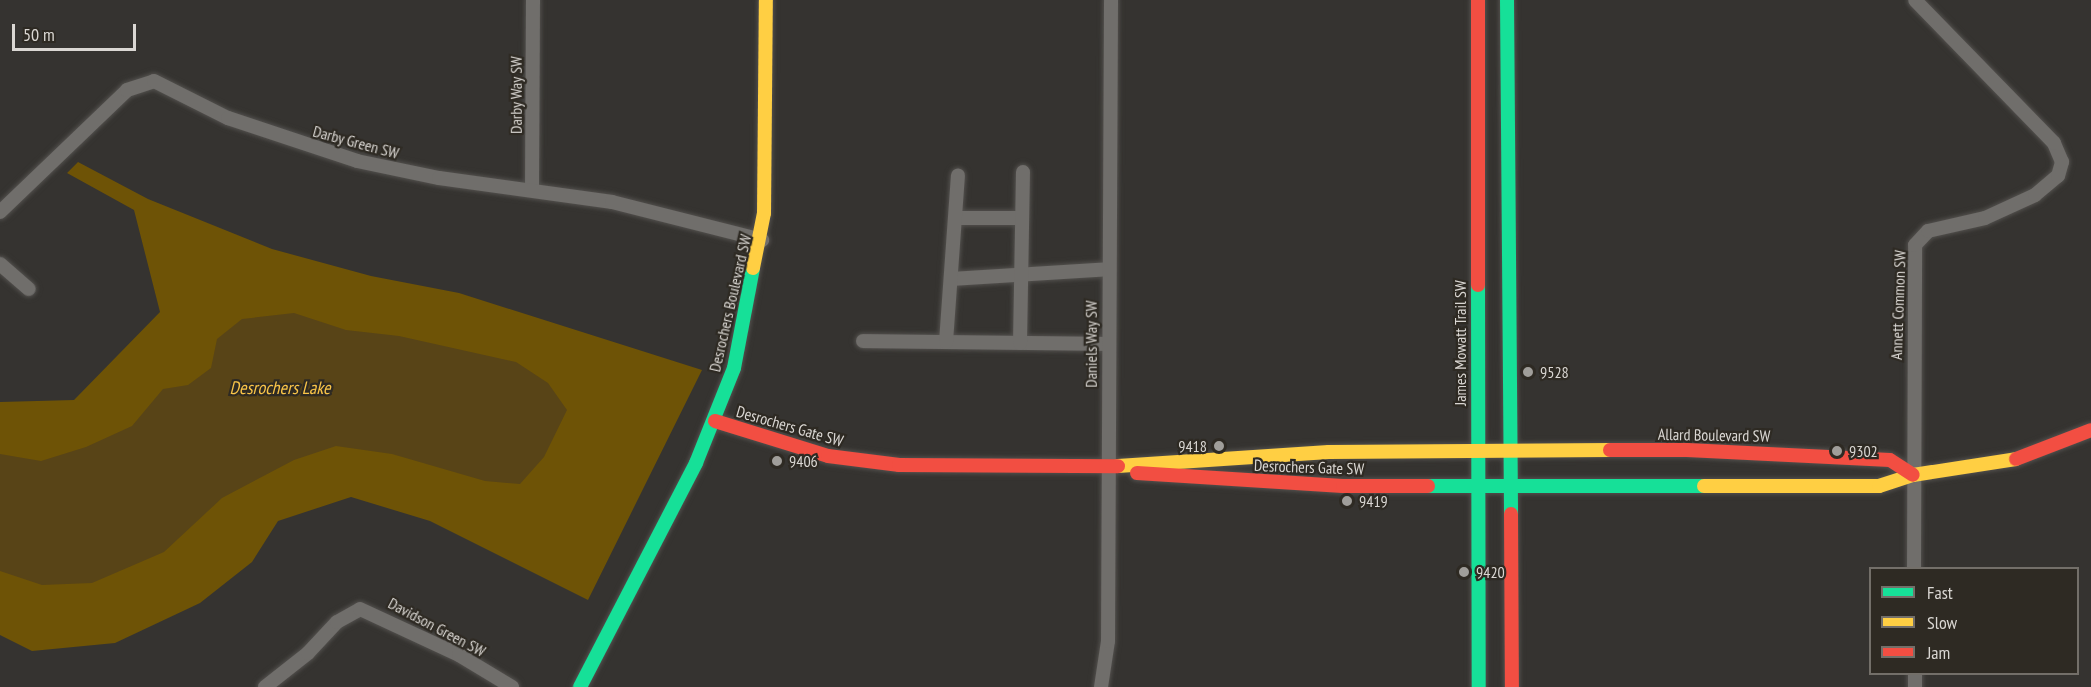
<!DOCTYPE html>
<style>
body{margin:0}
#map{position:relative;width:2091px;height:687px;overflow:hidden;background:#353330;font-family:"PT Sans Narrow",sans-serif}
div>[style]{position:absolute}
.green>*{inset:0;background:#6e5306}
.water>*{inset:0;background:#584417}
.roads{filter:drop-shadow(0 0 2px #52504d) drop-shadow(0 0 2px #52504d)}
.street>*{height:14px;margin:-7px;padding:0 7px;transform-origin:7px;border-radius:7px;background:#706e6b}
.fast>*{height:14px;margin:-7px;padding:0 7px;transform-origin:7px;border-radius:7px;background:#16e098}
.slow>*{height:14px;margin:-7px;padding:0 7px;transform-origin:7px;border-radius:7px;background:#ffcf43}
.jam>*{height:14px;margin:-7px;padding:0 7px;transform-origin:7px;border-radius:7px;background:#f24e42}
.dots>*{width:16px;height:16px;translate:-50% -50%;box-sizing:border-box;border:3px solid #2e2a23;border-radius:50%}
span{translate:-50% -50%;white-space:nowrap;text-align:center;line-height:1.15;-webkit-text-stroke:4.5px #2e2a23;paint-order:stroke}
.street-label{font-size:16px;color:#dad7d3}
.poi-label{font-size:16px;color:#dad7d3}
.left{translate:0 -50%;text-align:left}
.right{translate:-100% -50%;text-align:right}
.water-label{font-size:18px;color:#f9c448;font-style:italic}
.legend{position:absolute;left:1869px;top:567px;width:210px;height:108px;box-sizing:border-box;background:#2e2a23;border:2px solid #736f69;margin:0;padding:8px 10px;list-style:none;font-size:18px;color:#dad7d3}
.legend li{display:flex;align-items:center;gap:12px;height:30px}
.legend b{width:30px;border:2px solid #736f69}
.scale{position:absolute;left:12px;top:24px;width:124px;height:27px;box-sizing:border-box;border:3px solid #dad7d3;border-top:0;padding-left:8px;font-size:18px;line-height:21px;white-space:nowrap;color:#dad7d3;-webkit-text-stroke:4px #2e2a23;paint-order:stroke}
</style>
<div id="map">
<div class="green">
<div style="clip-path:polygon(78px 162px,148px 199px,272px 249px,371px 276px,459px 293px,702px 370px,588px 600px,430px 521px,351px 497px,278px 521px,252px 562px,200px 603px,115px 643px,32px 651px,0 635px,0 402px,74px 400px,160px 312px,134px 210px,67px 173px)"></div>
</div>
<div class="water">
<div style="clip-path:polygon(294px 313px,346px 330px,399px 336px,516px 362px,548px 383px,567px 410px,544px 457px,520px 484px,485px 481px,392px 454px,336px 446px,294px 460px,222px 498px,164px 552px,92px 583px,42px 585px,0 571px,0 454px,41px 461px,86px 447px,132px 426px,163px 389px,188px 385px,211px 368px,217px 339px,242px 319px)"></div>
</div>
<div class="roads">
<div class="street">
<div style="left:532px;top:190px;width:190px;rotate:-89.7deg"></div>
<div style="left:0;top:212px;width:176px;rotate:-43.8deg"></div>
<div style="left:127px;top:90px;width:28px;rotate:-18deg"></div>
<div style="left:154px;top:81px;width:83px;rotate:26.6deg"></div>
<div style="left:228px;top:118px;width:136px;rotate:18.4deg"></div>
<div style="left:357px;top:161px;width:84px;rotate:11.7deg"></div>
<div style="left:439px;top:178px;width:175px;rotate:7.9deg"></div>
<div style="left:612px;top:202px;width:155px;rotate:14.2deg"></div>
<div style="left:956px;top:218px;width:66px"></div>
<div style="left:0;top:264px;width:38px;rotate:41deg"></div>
<div style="left:951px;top:279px;width:157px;rotate:-3.6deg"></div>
<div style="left:863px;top:341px;width:244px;rotate:0.7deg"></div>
<div style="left:946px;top:342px;width:167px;rotate:-85.9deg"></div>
<div style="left:1020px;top:343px;width:171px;rotate:-89deg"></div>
<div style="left:1914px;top:568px;width:323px;rotate:-89.8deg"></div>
<div style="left:1915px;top:245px;width:19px;rotate:-47deg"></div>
<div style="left:1928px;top:231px;width:58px;rotate:-12.8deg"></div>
<div style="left:1985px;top:218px;width:55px;rotate:-24.7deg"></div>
<div style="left:2035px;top:195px;width:30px;rotate:-40deg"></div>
<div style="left:2058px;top:176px;width:15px;rotate:-74deg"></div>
<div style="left:2062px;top:162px;width:21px;rotate:-113deg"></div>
<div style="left:2054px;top:143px;width:199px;rotate:-134.2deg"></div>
<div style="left:1915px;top:674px;width:13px;rotate:90deg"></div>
<div style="left:265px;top:687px;width:55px;rotate:-38.3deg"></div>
<div style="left:308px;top:653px;width:42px;rotate:-46.9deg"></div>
<div style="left:337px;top:622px;width:26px;rotate:-29deg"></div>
<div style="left:360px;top:609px;width:109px;rotate:24.9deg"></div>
<div style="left:459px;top:655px;width:62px;rotate:31.1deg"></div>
<div style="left:1101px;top:687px;width:47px;rotate:-81.3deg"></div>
<div style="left:1108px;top:641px;width:641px;rotate:-89.73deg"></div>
</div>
<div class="fast">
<div style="left:1507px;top:0;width:514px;rotate:89.55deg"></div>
<div style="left:1478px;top:285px;width:402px;rotate:89.9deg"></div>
<div style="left:1428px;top:486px;width:276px"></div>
<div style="left:580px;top:687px;width:252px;rotate:-62.6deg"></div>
<div style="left:696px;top:463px;width:102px;rotate:-68.2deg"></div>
<div style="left:734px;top:368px;width:102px;rotate:-79.2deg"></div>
</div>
<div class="slow">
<div style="left:753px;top:268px;width:56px;rotate:-78.7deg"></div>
<div style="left:764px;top:213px;width:213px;rotate:-89.5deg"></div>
<div style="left:1118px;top:466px;width:211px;rotate:-3.8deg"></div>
<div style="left:1329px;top:452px;width:281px;rotate:-0.4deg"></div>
<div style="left:1704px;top:486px;width:175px"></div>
<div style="left:1879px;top:486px;width:36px;rotate:-18deg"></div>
<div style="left:1913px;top:475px;width:104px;rotate:-8.8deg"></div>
</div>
<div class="jam">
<div style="left:1478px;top:0;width:285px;rotate:90deg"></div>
<div style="left:715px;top:421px;width:118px;rotate:17.2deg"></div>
<div style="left:828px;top:456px;width:72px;rotate:7.2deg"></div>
<div style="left:899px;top:465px;width:219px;rotate:0.3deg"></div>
<div style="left:1610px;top:450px;width:77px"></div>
<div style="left:1687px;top:450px;width:203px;rotate:2.8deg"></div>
<div style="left:1890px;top:460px;width:27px;rotate:33deg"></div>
<div style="left:2016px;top:459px;width:80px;rotate:-21.1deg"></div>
<div style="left:1137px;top:473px;width:206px;rotate:3.6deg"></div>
<div style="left:1343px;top:486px;width:85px"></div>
<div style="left:1511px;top:514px;width:173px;rotate:89.7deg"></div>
</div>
</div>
<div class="dots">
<div style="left:1528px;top:372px;background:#a09e9a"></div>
<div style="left:1219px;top:446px;background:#a09e9a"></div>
<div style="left:1837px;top:451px;background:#a09e9a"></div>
<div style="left:777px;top:461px;background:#a09e9a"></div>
<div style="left:1347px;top:501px;background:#a09e9a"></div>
<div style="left:1464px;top:572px;background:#a09e9a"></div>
</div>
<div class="street-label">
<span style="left:516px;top:95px;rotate:-90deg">Darby Way SW</span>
<span style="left:356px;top:142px;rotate:15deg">Darby Green SW</span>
<span style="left:730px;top:303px;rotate:-77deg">Desrochers Boulevard SW</span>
<span style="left:1898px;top:305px;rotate:-88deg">Annett Common SW</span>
<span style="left:1460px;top:343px;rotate:-90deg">James Mowatt Trail SW</span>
<span style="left:1091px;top:344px;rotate:-90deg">Daniels Way SW</span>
<span style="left:790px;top:426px;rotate:16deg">Desrochers Gate SW</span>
<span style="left:1714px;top:435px;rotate:1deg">Allard Boulevard SW</span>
<span style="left:1309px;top:467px;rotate:2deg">Desrochers Gate SW</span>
<span style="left:437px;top:627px;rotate:28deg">Davidson Green SW</span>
</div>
<div class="poi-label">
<span class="left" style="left:1540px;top:372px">9528</span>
<span class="right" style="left:1207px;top:446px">9418</span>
<span class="left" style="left:1849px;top:451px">9302</span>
<span class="left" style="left:789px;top:461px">9406</span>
<span class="left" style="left:1359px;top:501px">9419</span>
<span class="left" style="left:1476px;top:572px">9420</span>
</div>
<div class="water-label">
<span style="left:280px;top:388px">Desrochers Lake</span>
</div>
<ul class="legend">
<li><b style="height:8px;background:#16e098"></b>Fast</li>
<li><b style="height:8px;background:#ffcf43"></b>Slow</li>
<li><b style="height:8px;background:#f24e42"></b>Jam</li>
</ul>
<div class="scale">50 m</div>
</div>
